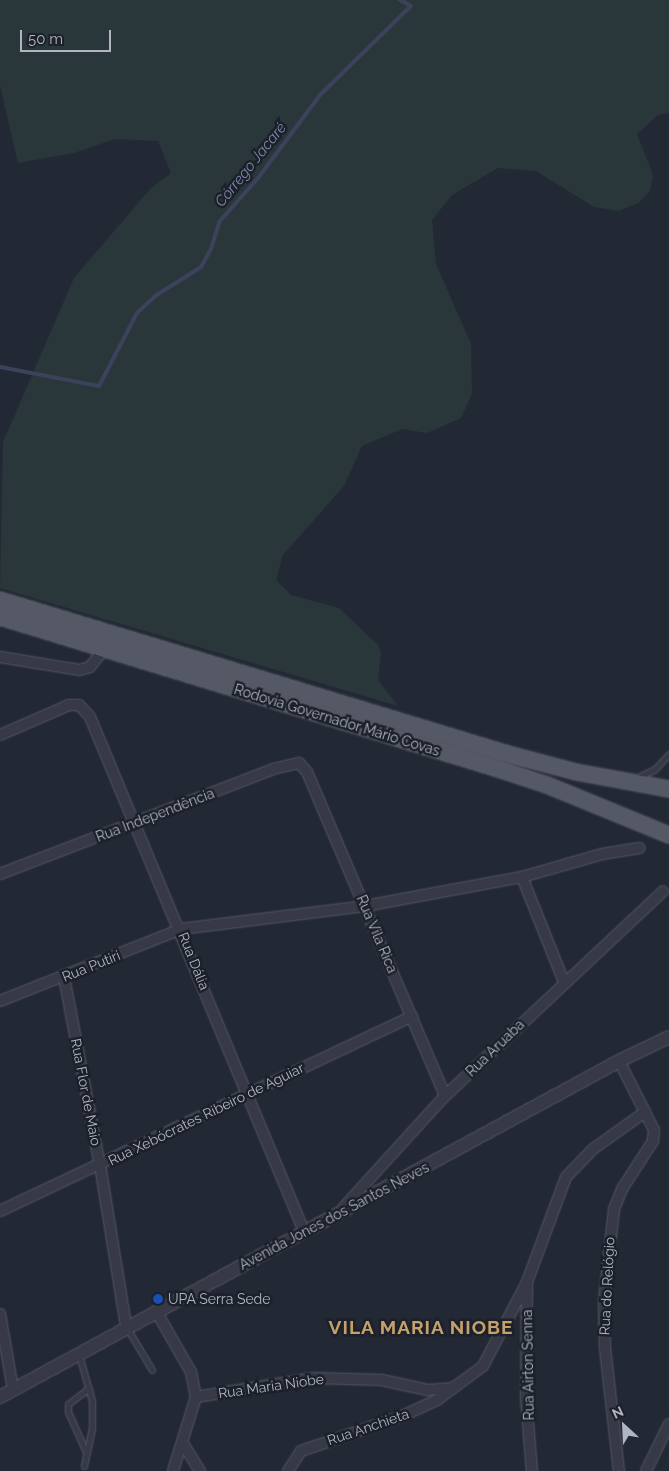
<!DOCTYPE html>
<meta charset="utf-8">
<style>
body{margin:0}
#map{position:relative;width:669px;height:1471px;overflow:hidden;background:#232835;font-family:Raleway,sans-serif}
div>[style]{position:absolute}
.green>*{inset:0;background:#29373a}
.stream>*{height:4px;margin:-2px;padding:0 2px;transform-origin:2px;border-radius:2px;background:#3b435c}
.roads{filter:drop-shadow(0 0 1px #545864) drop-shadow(0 0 1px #545864)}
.service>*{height:5px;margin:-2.5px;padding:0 2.5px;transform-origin:2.5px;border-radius:2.5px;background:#373a46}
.minor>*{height:10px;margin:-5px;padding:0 5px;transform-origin:5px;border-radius:5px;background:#373a46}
.tertiary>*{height:12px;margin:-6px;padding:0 6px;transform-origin:6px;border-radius:6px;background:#373a46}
.primary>*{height:16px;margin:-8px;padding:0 8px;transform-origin:8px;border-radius:8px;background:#555966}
.dots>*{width:14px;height:14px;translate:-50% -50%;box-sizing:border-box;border:2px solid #1c202a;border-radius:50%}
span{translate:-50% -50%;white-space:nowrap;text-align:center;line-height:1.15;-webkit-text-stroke:5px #1c202a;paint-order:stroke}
.street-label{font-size:14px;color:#b1b5c2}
.poi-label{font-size:14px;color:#b1b5c2}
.left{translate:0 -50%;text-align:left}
.water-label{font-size:15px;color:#7d88a7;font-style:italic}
.district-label{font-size:19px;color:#c4a06a;font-weight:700;letter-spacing:1px}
.north{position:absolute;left:599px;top:1401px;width:50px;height:50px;-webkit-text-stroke:4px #1c202a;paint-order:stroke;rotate:335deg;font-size:14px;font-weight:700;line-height:20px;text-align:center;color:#b1b5c2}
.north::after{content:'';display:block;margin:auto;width:18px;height:22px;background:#b1b5c2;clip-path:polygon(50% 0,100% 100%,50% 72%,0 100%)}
.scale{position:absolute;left:20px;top:30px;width:91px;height:22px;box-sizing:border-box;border:2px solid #b1b5c2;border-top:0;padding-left:6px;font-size:15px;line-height:18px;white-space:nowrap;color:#b1b5c2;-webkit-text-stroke:4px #1c202a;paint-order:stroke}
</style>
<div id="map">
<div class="green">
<div style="clip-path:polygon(0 0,669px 0,669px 113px,658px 115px,637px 134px,653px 175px,650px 191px,638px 203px,619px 211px,594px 207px,536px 171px,498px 168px,452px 195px,432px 220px,436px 264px,471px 344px,472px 394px,461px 418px,427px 433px,402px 429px,362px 446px,344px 486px,283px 555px,276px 580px,291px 595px,339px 608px,378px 645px,381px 653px,378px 680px,398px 706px,0 588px,3px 442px,74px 278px,151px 188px,171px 173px,158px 141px,115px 139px,74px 153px,18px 163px,0 86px)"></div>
</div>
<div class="stream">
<div style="left:0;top:367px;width:101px;rotate:10.9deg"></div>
<div style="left:99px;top:386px;width:82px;rotate:-62.5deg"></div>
<div style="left:137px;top:313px;width:25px;rotate:-43deg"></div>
<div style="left:155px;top:296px;width:54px;rotate:-32.2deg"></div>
<div style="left:201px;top:267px;width:21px;rotate:-61deg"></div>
<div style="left:211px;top:249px;width:28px;rotate:-73deg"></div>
<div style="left:219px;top:222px;width:59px;rotate:-48.4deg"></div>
<div style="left:258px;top:178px;width:104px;rotate:-53.2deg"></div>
<div style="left:320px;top:95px;width:127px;rotate:-44.4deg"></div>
<div style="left:411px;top:6px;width:13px;rotate:-151deg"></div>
</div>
<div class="roads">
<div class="service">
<div style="left:636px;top:778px;width:21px;rotate:-25deg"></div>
<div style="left:655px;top:769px;width:21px;rotate:-47deg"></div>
<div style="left:127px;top:1328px;width:49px;rotate:59.2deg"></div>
<div style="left:79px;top:1355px;width:48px;rotate:74.2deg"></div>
<div style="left:92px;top:1401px;width:27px;rotate:90deg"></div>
<div style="left:92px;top:1428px;width:39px;rotate:102deg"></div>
<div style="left:86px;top:1452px;width:44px;rotate:-114.2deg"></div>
<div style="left:68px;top:1412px;width:8px;rotate:-90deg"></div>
<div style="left:68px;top:1404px;width:26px;rotate:-37deg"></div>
</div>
<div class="minor">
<div style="left:0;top:657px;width:80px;rotate:9.3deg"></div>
<div style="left:79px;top:670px;width:11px;rotate:-15deg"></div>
<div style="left:90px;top:667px;width:24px;rotate:-52deg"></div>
<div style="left:0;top:735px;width:75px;rotate:-23.5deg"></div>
<div style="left:69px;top:705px;width:10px"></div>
<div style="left:79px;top:705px;width:16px;rotate:47deg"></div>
<div style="left:90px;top:717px;width:557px;rotate:67.4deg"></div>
<div style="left:0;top:874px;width:292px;rotate:-21deg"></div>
<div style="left:273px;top:769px;width:27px;rotate:-13deg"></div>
<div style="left:299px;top:763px;width:12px;rotate:48deg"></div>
<div style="left:307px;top:772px;width:352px;rotate:66.9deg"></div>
<div style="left:522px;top:877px;width:113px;rotate:68.2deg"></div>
<div style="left:64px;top:977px;width:191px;rotate:79.2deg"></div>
<div style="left:100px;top:1165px;width:163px;rotate:80.8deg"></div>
<div style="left:0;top:1001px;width:195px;rotate:-21.7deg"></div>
<div style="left:181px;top:929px;width:185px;rotate:-7.1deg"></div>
<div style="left:365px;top:906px;width:160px;rotate:-10.5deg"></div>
<div style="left:522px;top:877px;width:83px;rotate:-16deg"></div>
<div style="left:602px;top:854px;width:38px;rotate:-9deg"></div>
<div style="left:342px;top:1209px;width:153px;rotate:-47.7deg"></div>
<div style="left:445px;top:1096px;width:299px;rotate:-43.2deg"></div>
<div style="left:0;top:1211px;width:456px;rotate:-25.3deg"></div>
<div style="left:156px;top:1311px;width:70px;rotate:60.2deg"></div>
<div style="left:191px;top:1372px;width:25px;rotate:79deg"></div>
<div style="left:196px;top:1397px;width:77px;rotate:107.3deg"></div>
<div style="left:0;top:1314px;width:76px;rotate:80.2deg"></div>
<div style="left:196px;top:1397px;width:119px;rotate:-9.2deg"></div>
<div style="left:313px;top:1378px;width:69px;rotate:1.7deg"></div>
<div style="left:382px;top:1380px;width:46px;rotate:12.5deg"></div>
<div style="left:427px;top:1390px;width:26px;rotate:-4deg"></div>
<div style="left:453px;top:1388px;width:37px;rotate:-36deg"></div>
<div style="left:483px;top:1366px;width:93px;rotate:-62.3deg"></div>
<div style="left:182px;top:1442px;width:34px;rotate:58deg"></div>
<div style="left:288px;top:1471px;width:24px;rotate:-57deg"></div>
<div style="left:301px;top:1451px;width:105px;rotate:-19deg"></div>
<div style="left:400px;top:1417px;width:41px;rotate:-24.7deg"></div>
<div style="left:437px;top:1400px;width:20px;rotate:-37deg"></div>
<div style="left:532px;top:1471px;width:73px;rotate:-94.7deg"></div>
<div style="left:526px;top:1398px;width:116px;rotate:-89.5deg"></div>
<div style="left:527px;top:1282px;width:112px;rotate:-69.6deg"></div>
<div style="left:566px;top:1177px;width:39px;rotate:-46deg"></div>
<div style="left:593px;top:1149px;width:64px;rotate:-35.4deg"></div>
<div style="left:645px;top:1112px;width:57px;rotate:-117deg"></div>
<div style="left:619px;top:1471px;width:124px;rotate:-96.5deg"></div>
<div style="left:605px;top:1348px;width:48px;rotate:-91.2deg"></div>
<div style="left:604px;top:1300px;width:92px;rotate:-83.7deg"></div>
<div style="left:614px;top:1209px;width:22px;rotate:-68deg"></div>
<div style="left:622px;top:1189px;width:57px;rotate:-57.1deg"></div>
<div style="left:653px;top:1141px;width:11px;rotate:-85deg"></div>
<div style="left:654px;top:1130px;width:20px;rotate:-117deg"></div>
<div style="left:646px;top:1471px;width:52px;rotate:-63.9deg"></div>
</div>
<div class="tertiary">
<div style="left:0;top:1397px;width:704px;rotate:-28.49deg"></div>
<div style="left:619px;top:1061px;width:55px;rotate:-25.6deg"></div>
</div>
<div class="primary">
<div style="left:0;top:600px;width:531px;rotate:16.86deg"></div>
<div style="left:508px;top:754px;width:70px;rotate:14.8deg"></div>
<div style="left:576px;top:772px;width:95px;rotate:10.4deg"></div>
<div style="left:0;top:617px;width:518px;rotate:16.96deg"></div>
<div style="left:495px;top:768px;width:55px;rotate:18.1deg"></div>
<div style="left:547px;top:785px;width:132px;rotate:22.3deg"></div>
</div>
</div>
<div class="dots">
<div style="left:158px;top:1299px;background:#1a4fb4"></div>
</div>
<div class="street-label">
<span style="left:337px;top:720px;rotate:17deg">Rodovia Governador Mário Covas</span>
<span style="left:155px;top:815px;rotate:-21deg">Rua Independência</span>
<span style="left:377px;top:934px;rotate:67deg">Rua Vila Rica</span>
<span style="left:194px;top:961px;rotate:68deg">Rua Dália</span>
<span style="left:91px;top:966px;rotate:-22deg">Rua Putiri</span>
<span style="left:495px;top:1048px;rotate:-44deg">Rua Aruaba</span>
<span style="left:86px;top:1092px;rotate:79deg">Rua Flor de Maio</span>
<span style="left:206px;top:1114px;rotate:-26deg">Rua Xebócrates Ribeiro de Aguiar</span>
<span style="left:334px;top:1216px;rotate:-28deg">Avenida Jones dos Santos Neves</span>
<span style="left:607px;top:1286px;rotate:-87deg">Rua do Relógio</span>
<span style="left:528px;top:1365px;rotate:-91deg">Rua Airton Senna</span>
<span style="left:271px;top:1386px;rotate:-8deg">Rua Maria Niobe</span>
<span style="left:368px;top:1427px;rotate:-19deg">Rua Anchieta</span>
</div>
<div class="poi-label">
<span class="left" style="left:168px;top:1299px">UPA Serra Sede</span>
</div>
<div class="water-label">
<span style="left:251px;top:165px;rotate:-51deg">Córrego Jacaré</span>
</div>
<div class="district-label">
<span style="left:421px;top:1328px">VILA MARIA NIOBE</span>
</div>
<div class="north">N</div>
<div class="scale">50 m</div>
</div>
